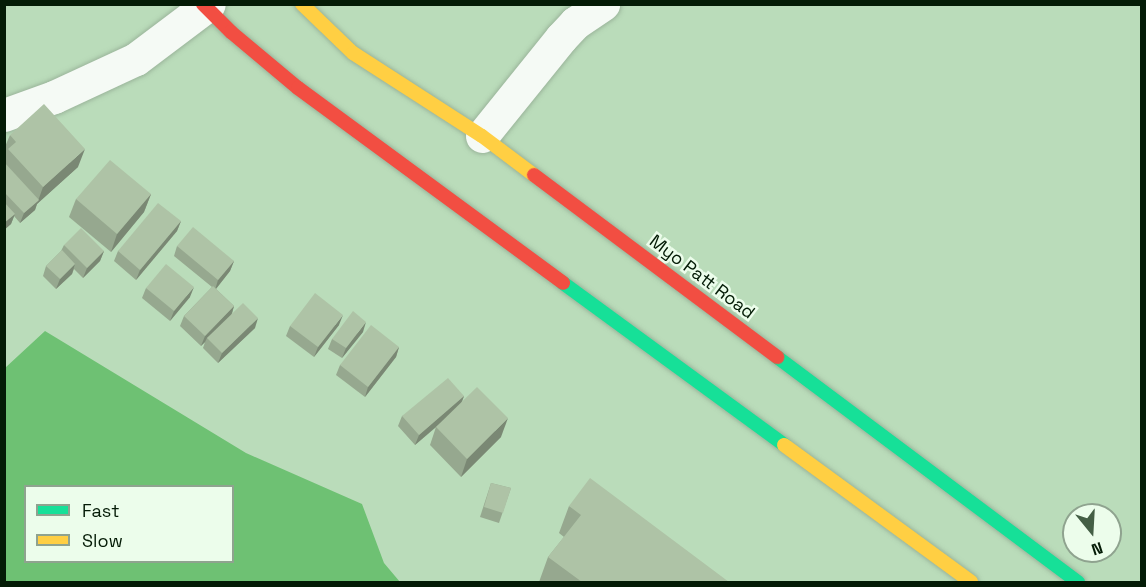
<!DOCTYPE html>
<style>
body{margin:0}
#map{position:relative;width:1146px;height:587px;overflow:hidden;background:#badcba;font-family:"Space Grotesk",sans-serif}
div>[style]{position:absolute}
.water>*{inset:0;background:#6ec173}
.roads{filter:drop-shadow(0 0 2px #9ab49a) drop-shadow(0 0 2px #9ab49a)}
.street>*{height:33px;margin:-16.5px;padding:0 16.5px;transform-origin:16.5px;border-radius:16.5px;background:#f5faf5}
.fast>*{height:14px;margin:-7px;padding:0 7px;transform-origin:7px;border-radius:7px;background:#16e098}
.slow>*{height:14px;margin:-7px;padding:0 7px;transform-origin:7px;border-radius:7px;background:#ffcf43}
.jam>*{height:14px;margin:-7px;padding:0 7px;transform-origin:7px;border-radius:7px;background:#f24e42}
.wall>*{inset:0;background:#96a88f}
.shaded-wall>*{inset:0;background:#7a8874}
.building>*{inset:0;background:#aec3a6}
span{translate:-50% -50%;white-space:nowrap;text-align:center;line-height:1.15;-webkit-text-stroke:5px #ecfdeb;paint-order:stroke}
.street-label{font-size:18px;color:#041b06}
.frame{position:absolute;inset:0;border:6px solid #041b06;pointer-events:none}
.legend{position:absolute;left:24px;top:485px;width:210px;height:78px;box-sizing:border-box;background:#ecfdeb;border:2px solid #8fa38f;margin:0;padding:8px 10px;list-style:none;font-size:18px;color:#041b06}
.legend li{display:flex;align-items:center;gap:12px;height:30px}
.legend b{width:30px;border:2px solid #8fa38f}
.north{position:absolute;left:1062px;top:503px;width:60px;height:60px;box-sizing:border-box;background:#ecfdeb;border:2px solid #8fa38f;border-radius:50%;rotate:162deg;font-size:16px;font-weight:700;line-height:24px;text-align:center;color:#041b06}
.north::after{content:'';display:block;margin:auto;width:21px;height:27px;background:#445f45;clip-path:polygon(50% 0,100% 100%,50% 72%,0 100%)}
</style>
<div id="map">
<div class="water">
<div style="clip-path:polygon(evenodd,45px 331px,246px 453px,362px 504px,384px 563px,400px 582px,5px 582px,5px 368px,45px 331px,26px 486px,232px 486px,232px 562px,26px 562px,26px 486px)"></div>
</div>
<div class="roads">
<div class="street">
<div style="left:4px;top:115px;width:53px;rotate:-19.8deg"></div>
<div style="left:54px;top:97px;width:90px;rotate:-24.9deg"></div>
<div style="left:136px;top:59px;width:91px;rotate:-37deg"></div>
<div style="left:482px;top:136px;width:126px;rotate:-51.1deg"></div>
<div style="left:561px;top:38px;width:21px;rotate:-47deg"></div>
<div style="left:575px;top:23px;width:34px;rotate:-34deg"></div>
</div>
<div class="fast">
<div style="left:563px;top:283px;width:274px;rotate:36.2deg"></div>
<div style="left:777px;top:357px;width:376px;rotate:36.8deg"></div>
</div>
<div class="slow">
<div style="left:302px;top:4px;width:71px;rotate:43.9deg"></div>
<div style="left:353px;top:53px;width:153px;rotate:32.8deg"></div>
<div style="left:482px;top:136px;width:65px;rotate:36.9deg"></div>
<div style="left:784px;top:445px;width:232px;rotate:36.2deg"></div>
</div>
<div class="jam">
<div style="left:203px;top:4px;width:40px;rotate:45deg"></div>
<div style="left:231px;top:32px;width:87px;rotate:39.9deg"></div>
<div style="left:298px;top:88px;width:329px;rotate:36.3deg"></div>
<div style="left:534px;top:175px;width:304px;rotate:36.8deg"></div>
</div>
</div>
<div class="wall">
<div style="clip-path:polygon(10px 135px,78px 167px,37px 204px,35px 210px,20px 223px,14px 216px,11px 224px,4px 230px,4px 159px,6px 156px,4px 155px,4px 149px)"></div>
<div style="clip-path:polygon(151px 194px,144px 212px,111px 252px,69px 217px,76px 199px)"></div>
<div style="clip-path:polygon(181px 221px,177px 231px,136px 280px,114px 261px,118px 251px)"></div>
<div style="clip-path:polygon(64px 245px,104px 251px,100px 261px,83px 278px,74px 269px,72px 274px,56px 289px,43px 276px,46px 266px,61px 251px)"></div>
<div style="clip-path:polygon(177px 246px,234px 261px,230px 271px,216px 289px,234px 306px,232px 314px,255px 328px,218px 363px,203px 348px,205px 342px,201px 346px,180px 326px,184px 316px,212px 287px,174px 256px)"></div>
<div style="clip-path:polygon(146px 288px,190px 297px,170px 321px,142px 298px)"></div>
<div style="clip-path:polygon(339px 325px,314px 357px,286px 336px,290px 326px)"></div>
<div style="clip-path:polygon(363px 332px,342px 358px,328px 349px,332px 339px)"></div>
<div style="clip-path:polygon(399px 347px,396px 357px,365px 397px,336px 375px,340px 365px)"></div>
<div style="clip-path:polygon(464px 396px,462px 402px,501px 437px,461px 477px,430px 445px,436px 427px,441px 423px,415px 445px,398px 426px,402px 416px)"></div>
<div style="clip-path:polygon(491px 483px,511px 488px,499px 523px,480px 517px)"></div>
<div style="clip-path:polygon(569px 506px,729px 582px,539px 582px,548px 557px,564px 537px,559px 533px)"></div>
</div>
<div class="shaded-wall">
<div style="clip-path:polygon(85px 149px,78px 167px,37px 204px,35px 210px,20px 223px,24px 213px,38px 201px,43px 187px)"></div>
<div style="clip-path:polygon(151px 194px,144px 212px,111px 252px,117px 234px)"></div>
<div style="clip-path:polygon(15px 214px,11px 224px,4px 230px,4px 223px)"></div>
<div style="clip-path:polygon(181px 221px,177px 231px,136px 280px,140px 270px)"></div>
<div style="clip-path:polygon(104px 251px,100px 261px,83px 278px,87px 268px)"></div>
<div style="clip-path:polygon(234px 261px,230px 271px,215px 290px,218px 280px)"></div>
<div style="clip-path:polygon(75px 264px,72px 274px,56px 289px,60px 279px)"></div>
<div style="clip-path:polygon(194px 287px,190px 297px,170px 321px,174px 311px)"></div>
<div style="clip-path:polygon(234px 306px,231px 316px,207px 338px,205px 342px,201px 346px,205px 336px)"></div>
<div style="clip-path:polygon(343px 315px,339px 325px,314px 357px,318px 347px)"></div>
<div style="clip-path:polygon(258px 318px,255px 328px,218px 363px,222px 353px)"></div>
<div style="clip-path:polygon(366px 322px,363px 332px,342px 358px,346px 348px)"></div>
<div style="clip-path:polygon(399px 347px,396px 357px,365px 397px,368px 387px)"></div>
<div style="clip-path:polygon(464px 396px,460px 406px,415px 445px,419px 435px)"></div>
<div style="clip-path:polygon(508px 418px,501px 437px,461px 477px,467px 459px)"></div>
</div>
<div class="building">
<div style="clip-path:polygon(44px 104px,85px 149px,43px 187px,8px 149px,16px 142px,10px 135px)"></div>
<div style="clip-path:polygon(110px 160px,151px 194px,117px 234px,76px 199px)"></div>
<div style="clip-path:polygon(4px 162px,39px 200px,24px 213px,4px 192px)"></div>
<div style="clip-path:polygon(4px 202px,15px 214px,4px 223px)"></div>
<div style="clip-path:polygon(158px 203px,181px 221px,140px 270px,118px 251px)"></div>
<div style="clip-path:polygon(193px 227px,234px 261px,218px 280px,177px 246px)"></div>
<div style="clip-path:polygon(81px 228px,104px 251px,87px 268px,64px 245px)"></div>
<div style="clip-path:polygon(62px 250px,75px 264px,60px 279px,46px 266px)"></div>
<div style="clip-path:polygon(166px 264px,194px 287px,174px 311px,146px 288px)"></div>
<div style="clip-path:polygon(213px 286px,234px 306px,205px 336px,184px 316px)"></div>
<div style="clip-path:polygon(315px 293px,343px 315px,318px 347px,290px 326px)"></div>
<div style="clip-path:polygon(243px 303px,258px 318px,222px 353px,207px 338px)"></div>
<div style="clip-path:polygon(353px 311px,366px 322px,346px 348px,332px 339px)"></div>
<div style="clip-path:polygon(371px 325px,399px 347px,368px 387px,340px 365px)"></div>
<div style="clip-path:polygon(448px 378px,464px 396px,419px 435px,402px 416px)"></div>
<div style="clip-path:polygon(477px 387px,508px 418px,467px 459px,436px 427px)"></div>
<div style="clip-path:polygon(590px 478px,729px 582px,582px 582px,548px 557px,581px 515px,569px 506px)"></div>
<div style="clip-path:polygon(491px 483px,511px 488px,503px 513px,484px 507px)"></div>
</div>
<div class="street-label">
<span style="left:702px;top:277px;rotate:37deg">Myo Patt Road</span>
</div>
<div class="frame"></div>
<ul class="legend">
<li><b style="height:8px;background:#16e098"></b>Fast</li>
<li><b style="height:8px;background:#ffcf43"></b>Slow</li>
</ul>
<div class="north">N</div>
</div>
